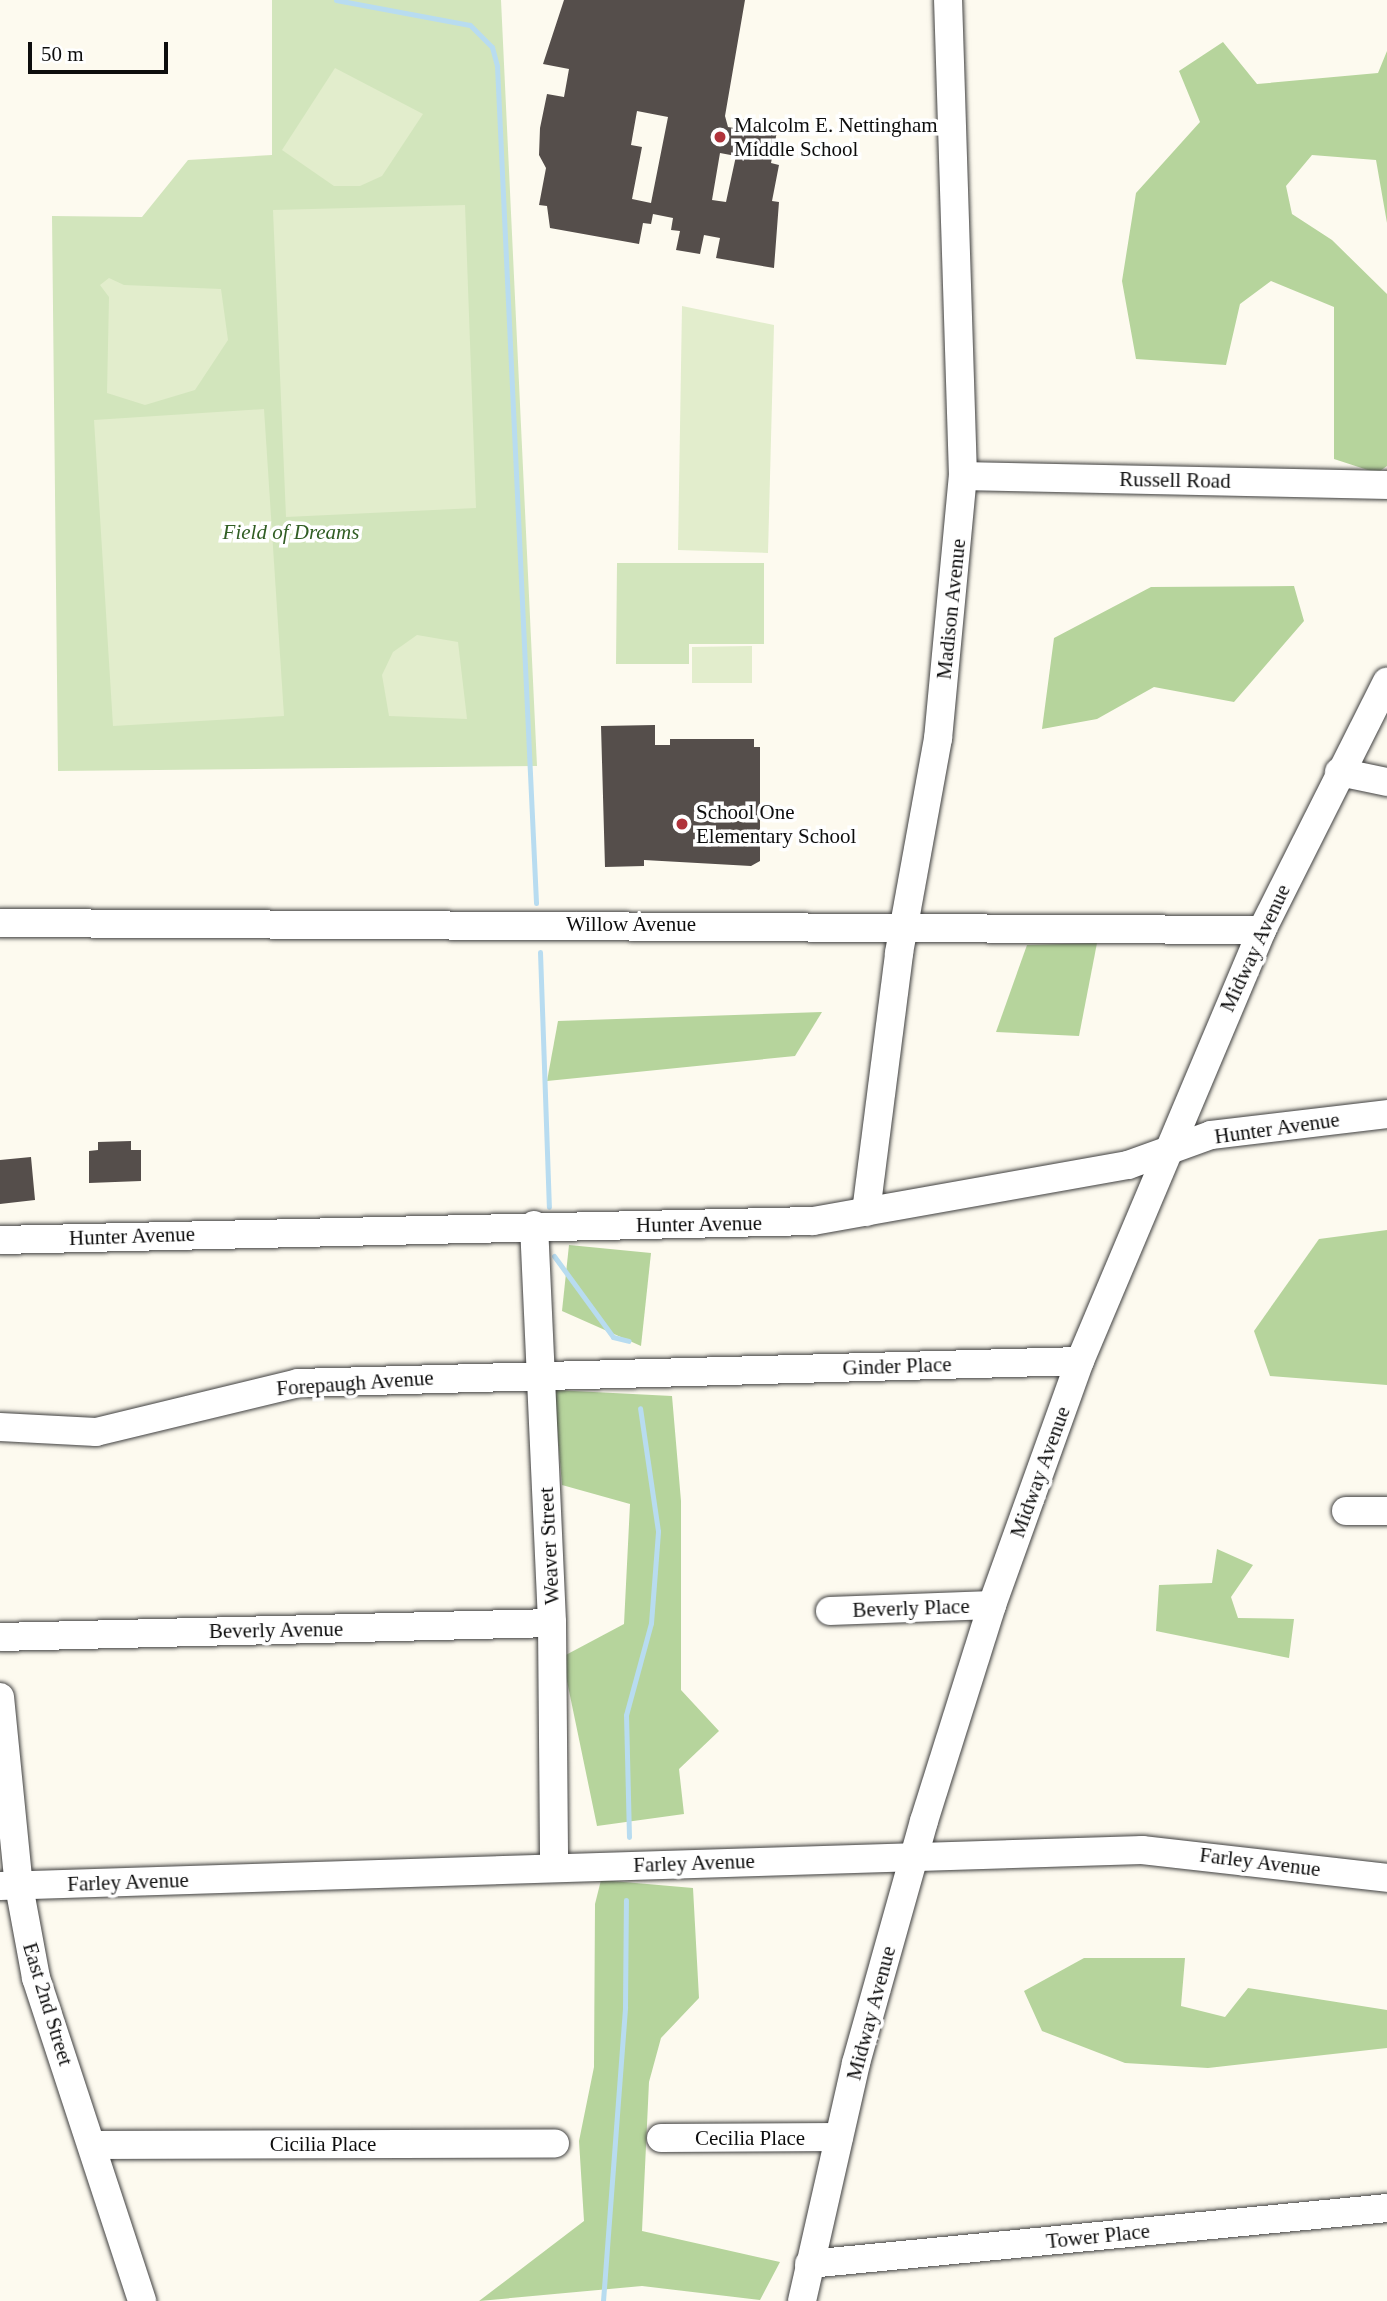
<!DOCTYPE html>
<style>
body{margin:0}
#map{position:relative;width:1387px;height:2301px;overflow:hidden;background:#fdfaef;font-family:"Times New Roman",serif}
div>[style]{position:absolute}
.green>*{inset:0;background:#d2e5bc}
.forest>*{inset:0;background:#b6d49c}
.pitch>*{inset:0;background:#e2edcc}
.stream>*{height:5px;margin:-2.5px;padding:0 2.5px;transform-origin:2.5px;border-radius:2.5px;background:#b8dcf0}
.building>*{inset:0;background:#554e4b}
.roads{filter:drop-shadow(0 0 2px #404040) drop-shadow(0 0 2px #404040)}
.minor>*{height:28px;margin:-14px;padding:0 14px;transform-origin:14px;border-radius:14px;background:#fff}
.dots>*{width:19px;height:19px;translate:-50% -50%;box-sizing:border-box;border:4px solid #fff;border-radius:50%}
span{translate:-50% -50%;white-space:nowrap;text-align:center;line-height:1.15;-webkit-text-stroke:7px #fff;paint-order:stroke}
.poi-label{font-size:21px;color:#0d0d0d}
.left{translate:0 -50%;text-align:left}
.street-label{font-size:21px;color:#0d0d0d}
.park-label{font-size:21px;color:#315e24;font-style:italic}
.scale{position:absolute;left:28px;top:42px;width:140px;height:32px;box-sizing:border-box;border:4px solid #0d0d0d;border-top:0;padding-left:9px;font-size:21px;line-height:24px;white-space:nowrap;color:#0d0d0d;-webkit-text-stroke:5px #fff;paint-order:stroke}
</style>
<div id="map">
<div class="green">
<div style="clip-path:polygon(272px 0,501px 0,537px 766px,58px 771px,52px 216px,142px 217px,188px 160px,272px 155px)"></div>
<div style="clip-path:polygon(617px 563px,764px 563px,764px 644px,689px 644px,689px 664px,616px 664px)"></div>
</div>
<div class="forest">
<div style="clip-path:polygon(1223px 42px,1257px 84px,1378px 73px,1387px 51px,1387px 223px,1376px 160px,1312px 155px,1286px 186px,1292px 214px,1332px 240px,1387px 294px,1387px 466px,1377px 473px,1334px 459px,1334px 307px,1271px 281px,1240px 304px,1226px 365px,1136px 359px,1122px 281px,1136px 193px,1200px 122px,1179px 71px)"></div>
<div style="clip-path:polygon(1294px 586px,1304px 621px,1234px 702px,1154px 687px,1097px 719px,1042px 729px,1054px 638px,1151px 587px)"></div>
<div style="clip-path:polygon(1097px 943px,1079px 1036px,996px 1032px,1027px 945px)"></div>
<div style="clip-path:polygon(822px 1012px,795px 1056px,547px 1081px,558px 1021px)"></div>
<div style="clip-path:polygon(1387px 1230px,1387px 1385px,1270px 1376px,1254px 1331px,1319px 1239px)"></div>
<div style="clip-path:polygon(569px 1245px,651px 1253px,641px 1346px,562px 1311px)"></div>
<div style="clip-path:polygon(554px 1390px,672px 1396px,681px 1501px,681px 1690px,719px 1731px,679px 1769px,684px 1814px,597px 1826px,562px 1657px,624px 1624px,630px 1504px,562px 1485px)"></div>
<div style="clip-path:polygon(1217px 1549px,1253px 1565px,1231px 1597px,1238px 1618px,1294px 1619px,1289px 1658px,1156px 1631px,1159px 1585px,1212px 1583px)"></div>
<div style="clip-path:polygon(601px 1880px,693px 1888px,699px 1998px,661px 2038px,649px 2082px,642px 2231px,780px 2262px,760px 2300px,642px 2286px,479px 2301px,584px 2221px,579px 2141px,594px 2067px,595px 1904px)"></div>
<div style="clip-path:polygon(1084px 1958px,1185px 1958px,1181px 2006px,1225px 2017px,1248px 1988px,1387px 2010px,1387px 2048px,1208px 2068px,1125px 2063px,1042px 2031px,1024px 1991px)"></div>
</div>
<div class="pitch">
<div style="clip-path:polygon(335px 68px,423px 114px,382px 176px,360px 186px,334px 186px,282px 150px)"></div>
<div style="clip-path:polygon(465px 205px,476px 508px,286px 517px,273px 210px)"></div>
<div style="clip-path:polygon(109px 278px,124px 285px,221px 289px,228px 340px,195px 390px,145px 405px,107px 393px,109px 297px,100px 285px)"></div>
<div style="clip-path:polygon(682px 306px,774px 325px,768px 553px,678px 550px)"></div>
<div style="clip-path:polygon(264px 409px,284px 716px,113px 726px,94px 420px)"></div>
<div style="clip-path:polygon(417px 635px,458px 642px,467px 719px,389px 716px,382px 675px,393px 652px)"></div>
<div style="clip-path:polygon(752px 646px,752px 683px,692px 683px,692px 647px)"></div>
</div>
<div class="stream">
<div style="left:336px;top:0;width:136px;rotate:10.6deg"></div>
<div style="left:470px;top:25px;width:31px;rotate:45deg"></div>
<div style="left:492px;top:47px;width:20px;rotate:75deg"></div>
<div style="left:497px;top:66px;width:838px;rotate:87.33deg"></div>
<div style="left:540px;top:952px;width:255px;rotate:88deg"></div>
<div style="left:554px;top:1256px;width:100px;rotate:53.9deg"></div>
<div style="left:613px;top:1337px;width:16px;rotate:14deg"></div>
<div style="left:629px;top:1837px;width:122px;rotate:-91.4deg"></div>
<div style="left:626px;top:1715px;width:95px;rotate:-74.8deg"></div>
<div style="left:651px;top:1623px;width:92px;rotate:-85.6deg"></div>
<div style="left:658px;top:1531px;width:124px;rotate:-98.3deg"></div>
<div style="left:603px;top:2301px;width:295px;rotate:-85.7deg"></div>
<div style="left:625px;top:2007px;width:107px;rotate:-89.5deg"></div>
</div>
<div class="building">
<div style="clip-path:polygon(evenodd,564px 0,745px 0,725px 116px,728px 127px,740px 129px,741px 119px,778px 126px,771px 163px,779px 165px,772px 201px,779px 202px,774px 268px,716px 258px,720px 238px,704px 235px,700px 254px,676px 250px,680px 231px,671px 230px,673px 218px,653px 214px,651px 224px,643px 223px,639px 244px,550px 228px,547px 206px,539px 205px,546px 168px,539px 155px,540px 128px,547px 94px,564px 97px,569px 69px,543px 64px,564px 0,637px 111px,668px 117px,651px 203px,632px 199px,642px 147px,631px 145px,637px 111px,564px 0,720px 153px,736px 156px,726px 202px,712px 200px,720px 153px)"></div>
<div style="clip-path:polygon(655px 725px,655px 745px,670px 745px,670px 739px,754px 739px,754px 747px,760px 747px,760px 861px,751px 866px,644px 860px,644px 866px,605px 867px,601px 726px)"></div>
<div style="clip-path:polygon(131px 1141px,131px 1150px,141px 1150px,141px 1181px,89px 1183px,89px 1151px,98px 1150px,98px 1142px)"></div>
<div style="clip-path:polygon(31px 1157px,35px 1200px,0 1204px,0 1160px)"></div>
</div>
<div class="roads">
<div class="minor">
<div style="left:963px;top:476px;width:424px;rotate:1.2deg"></div>
<div style="left:1339px;top:772px;width:49px;rotate:11.8deg"></div>
<div style="left:0;top:923px;width:1262px;rotate:0.32deg"></div>
<div style="left:866px;top:1212px;width:261px;rotate:-82.7deg"></div>
<div style="left:899px;top:953px;width:218px;rotate:-79.7deg"></div>
<div style="left:938px;top:739px;width:264px;rotate:-84.6deg"></div>
<div style="left:963px;top:476px;width:476px;rotate:-91.8deg"></div>
<div style="left:534px;top:1225px;width:398px;rotate:87.4deg"></div>
<div style="left:552px;top:1623px;width:245px;rotate:89.5deg"></div>
<div style="left:0;top:1240px;width:813px;rotate:-1.34deg"></div>
<div style="left:813px;top:1221px;width:320px;rotate:-10.1deg"></div>
<div style="left:1128px;top:1165px;width:88px;rotate:-19.9deg"></div>
<div style="left:1211px;top:1135px;width:177px;rotate:-6.8deg"></div>
<div style="left:0;top:1427px;width:96px;rotate:3deg"></div>
<div style="left:96px;top:1432px;width:208px;rotate:-13.6deg"></div>
<div style="left:298px;top:1383px;width:782px;rotate:-1.61deg"></div>
<div style="left:1346px;top:1511px;width:41px"></div>
<div style="left:830px;top:1611px;width:162px;rotate:-2.1deg"></div>
<div style="left:0;top:1637px;width:552px;rotate:-1.45deg"></div>
<div style="left:0;top:1697px;width:190px;rotate:84.3deg"></div>
<div style="left:19px;top:1886px;width:94px;rotate:79.5deg"></div>
<div style="left:36px;top:1978px;width:340px;rotate:71.8deg"></div>
<div style="left:0;top:1886px;width:1143px;rotate:-1.81deg"></div>
<div style="left:1142px;top:1850px;width:247px;rotate:6.5deg"></div>
<div style="left:661px;top:2138px;width:178px;rotate:-0.3deg"></div>
<div style="left:92px;top:2145px;width:463px;rotate:-0.2deg"></div>
<div style="left:809px;top:2264px;width:581px;rotate:-5.53deg"></div>
<div style="left:802px;top:2301px;width:244px;rotate:-77.2deg"></div>
<div style="left:856px;top:2063px;width:251px;rotate:-74.3deg"></div>
<div style="left:924px;top:1821px;width:226px;rotate:-72.5deg"></div>
<div style="left:992px;top:1605px;width:259px;rotate:-70.2deg"></div>
<div style="left:1080px;top:1361px;width:468px;rotate:-67.1deg"></div>
<div style="left:1262px;top:930px;width:278px;rotate:-63.3deg"></div>
</div>
</div>
<div class="dots">
<div style="left:720px;top:137px;background:#b0333b"></div>
<div style="left:682px;top:824px;background:#b0333b"></div>
</div>
<div class="poi-label">
<span class="left" style="left:734px;top:137px">Malcolm E. Nettingham<br>Middle School</span>
<span class="left" style="left:696px;top:824px">School One<br>Elementary School</span>
</div>
<div class="street-label">
<span style="left:1175px;top:480px;rotate:1deg">Russell Road</span>
<span style="left:951px;top:609px;rotate:-84deg">Madison Avenue</span>
<span style="left:631px;top:924px">Willow Avenue</span>
<span style="left:1255px;top:948px;rotate:-65deg">Midway Avenue</span>
<span style="left:1277px;top:1128px;rotate:-8deg">Hunter Avenue</span>
<span style="left:699px;top:1224px;rotate:-1deg">Hunter Avenue</span>
<span style="left:132px;top:1236px;rotate:-2deg">Hunter Avenue</span>
<span style="left:897px;top:1366px;rotate:-2deg">Ginder Place</span>
<span style="left:355px;top:1383px;rotate:-4deg">Forepaugh Avenue</span>
<span style="left:1040px;top:1472px;rotate:-70deg">Midway Avenue</span>
<span style="left:549px;top:1546px;rotate:-93deg">Weaver Street</span>
<span style="left:911px;top:1608px;rotate:-2deg">Beverly Place</span>
<span style="left:276px;top:1630px;rotate:-1deg">Beverly Avenue</span>
<span style="left:1260px;top:1862px;rotate:7deg">Farley Avenue</span>
<span style="left:694px;top:1863px;rotate:-2deg">Farley Avenue</span>
<span style="left:128px;top:1882px;rotate:-2deg">Farley Avenue</span>
<span style="left:48px;top:2004px;rotate:73deg">East 2nd Street</span>
<span style="left:871px;top:2013px;rotate:-75deg">Midway Avenue</span>
<span style="left:750px;top:2138px">Cecilia Place</span>
<span style="left:323px;top:2144px">Cicilia Place</span>
<span style="left:1098px;top:2236px;rotate:-6deg">Tower Place</span>
</div>
<div class="park-label">
<span style="left:291px;top:532px">Field of Dreams</span>
</div>
<div class="scale">50 m</div>
</div>
